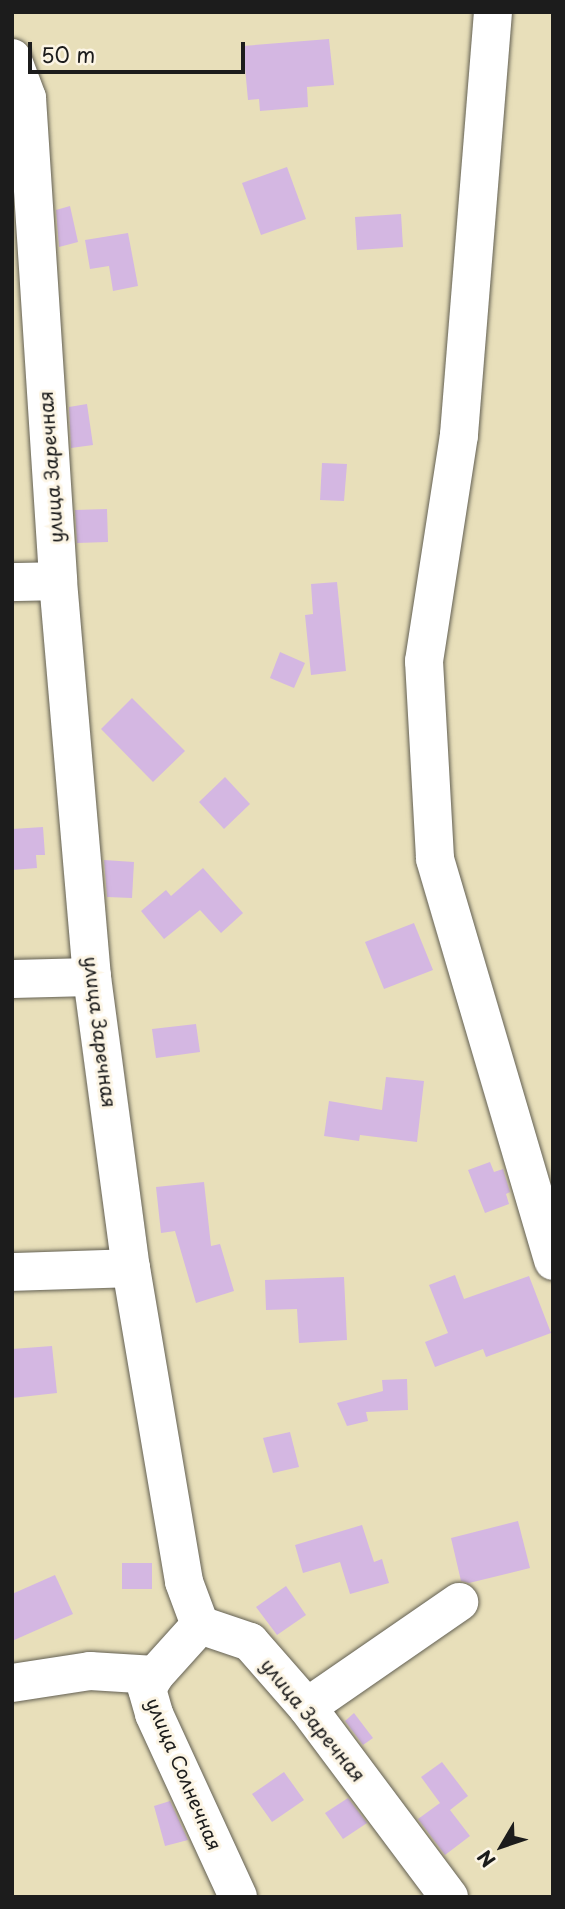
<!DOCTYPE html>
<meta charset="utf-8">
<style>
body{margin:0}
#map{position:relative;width:565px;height:1909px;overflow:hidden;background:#e8dfba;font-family:"Playpen Sans",sans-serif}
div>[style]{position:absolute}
.building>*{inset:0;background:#d4b7e2}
.roads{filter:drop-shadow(0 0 2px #636053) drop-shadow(0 0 2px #636053)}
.minor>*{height:38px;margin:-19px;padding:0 19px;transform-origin:19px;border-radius:19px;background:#fff}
span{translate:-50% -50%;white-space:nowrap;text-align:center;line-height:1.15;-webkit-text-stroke:6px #fcf5e5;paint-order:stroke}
.street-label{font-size:19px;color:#1c1c1c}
.frame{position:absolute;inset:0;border:14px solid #1c1c1c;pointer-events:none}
.north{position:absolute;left:467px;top:1811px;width:70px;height:70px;-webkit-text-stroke:5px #fcf5e5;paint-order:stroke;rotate:231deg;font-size:19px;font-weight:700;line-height:28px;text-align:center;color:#1c1c1c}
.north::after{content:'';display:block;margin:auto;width:24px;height:32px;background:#1c1c1c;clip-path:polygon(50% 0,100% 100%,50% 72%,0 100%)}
.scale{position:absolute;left:28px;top:42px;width:217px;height:32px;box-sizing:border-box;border:4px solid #1c1c1c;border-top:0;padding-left:9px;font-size:21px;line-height:24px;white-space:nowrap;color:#1c1c1c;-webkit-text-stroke:5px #fcf5e5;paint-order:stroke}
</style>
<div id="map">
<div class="building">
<div style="clip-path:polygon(329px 39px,334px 85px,307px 87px,308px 107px,260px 111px,259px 99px,248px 100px,243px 46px)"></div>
<div style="clip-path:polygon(287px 167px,306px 219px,261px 235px,242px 183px)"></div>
<div style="clip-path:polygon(70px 206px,78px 242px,59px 247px,56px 210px)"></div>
<div style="clip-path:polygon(401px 214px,403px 247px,357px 250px,355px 217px)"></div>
<div style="clip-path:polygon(128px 233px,138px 286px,113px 291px,109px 266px,90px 269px,85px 240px)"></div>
<div style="clip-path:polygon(87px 404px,93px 445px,71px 448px,69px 407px)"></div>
<div style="clip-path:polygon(322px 463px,347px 464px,344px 501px,320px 500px)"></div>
<div style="clip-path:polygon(107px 509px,108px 542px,77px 543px,75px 510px)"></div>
<div style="clip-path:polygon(337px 582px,346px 671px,311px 675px,305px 615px,313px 614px,311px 584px)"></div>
<div style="clip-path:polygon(280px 652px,305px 663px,294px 688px,270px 678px)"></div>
<div style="clip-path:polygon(132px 698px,185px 751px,153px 782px,101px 729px)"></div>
<div style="clip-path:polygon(225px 777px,250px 804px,224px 829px,199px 802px)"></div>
<div style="clip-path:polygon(43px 827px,45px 855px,36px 855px,37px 868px,12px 870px,12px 829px)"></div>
<div style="clip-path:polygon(104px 860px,134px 862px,132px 898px,107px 897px)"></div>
<div style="clip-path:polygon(203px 868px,243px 913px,221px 933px,200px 910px,164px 939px,141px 911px,166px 890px,171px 896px)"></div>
<div style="clip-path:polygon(414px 923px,433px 970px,384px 989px,365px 942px)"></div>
<div style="clip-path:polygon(196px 1024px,200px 1052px,156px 1058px,152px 1029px)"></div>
<div style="clip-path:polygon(386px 1077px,424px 1081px,417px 1142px,360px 1135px,359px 1141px,324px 1136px,329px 1101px,382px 1110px)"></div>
<div style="clip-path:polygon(490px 1162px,494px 1172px,503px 1169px,510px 1192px,506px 1194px,509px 1204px,485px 1213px,468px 1170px)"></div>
<div style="clip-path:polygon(204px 1182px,211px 1246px,220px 1244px,234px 1291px,196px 1303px,175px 1231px,161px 1233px,156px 1187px)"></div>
<div style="clip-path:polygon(455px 1275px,464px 1299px,529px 1276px,551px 1333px,486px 1357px,483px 1349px,435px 1367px,425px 1342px,448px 1333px,429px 1285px)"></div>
<div style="clip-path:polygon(344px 1277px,347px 1340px,299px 1343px,297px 1309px,266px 1310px,265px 1280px)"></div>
<div style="clip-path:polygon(52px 1346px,57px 1393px,12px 1398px,12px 1349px)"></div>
<div style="clip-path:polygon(407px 1379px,408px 1410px,366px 1412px,368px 1421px,347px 1426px,337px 1403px,383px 1391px,382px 1380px)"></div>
<div style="clip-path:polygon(290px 1432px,299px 1467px,273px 1473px,263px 1438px)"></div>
<div style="clip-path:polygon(518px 1521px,530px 1568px,469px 1583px,461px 1581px,451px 1538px)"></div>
<div style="clip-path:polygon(362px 1525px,374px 1562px,382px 1559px,389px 1583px,350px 1594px,340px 1562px,303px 1573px,295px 1545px)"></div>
<div style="clip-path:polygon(122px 1563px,152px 1563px,152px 1589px,122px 1589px)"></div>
<div style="clip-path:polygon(55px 1575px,73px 1614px,12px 1641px,12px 1594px)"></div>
<div style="clip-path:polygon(286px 1586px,306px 1615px,277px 1635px,256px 1607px)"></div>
<div style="clip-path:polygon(354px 1713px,373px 1738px,363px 1745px,345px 1721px)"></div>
<div style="clip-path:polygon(442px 1762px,468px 1796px,450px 1810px,470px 1836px,445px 1855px,418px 1819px,440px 1803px,421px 1777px)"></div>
<div style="clip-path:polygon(284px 1772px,304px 1800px,272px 1822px,252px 1794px)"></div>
<div style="clip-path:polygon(348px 1798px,367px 1823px,343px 1839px,325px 1813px)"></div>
<div style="clip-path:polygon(170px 1801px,188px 1840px,165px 1846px,154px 1806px)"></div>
</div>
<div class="roads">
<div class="minor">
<div style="left:493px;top:12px;width:424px;rotate:94.6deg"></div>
<div style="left:459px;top:435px;width:229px;rotate:98.8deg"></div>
<div style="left:424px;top:661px;width:198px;rotate:86.8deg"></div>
<div style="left:435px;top:859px;width:419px;rotate:73.6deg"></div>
<div style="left:12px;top:58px;width:43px;rotate:69.4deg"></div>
<div style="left:27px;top:98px;width:484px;rotate:86.3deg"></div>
<div style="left:58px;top:581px;width:397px;rotate:85.1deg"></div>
<div style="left:92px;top:977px;width:294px;rotate:82.4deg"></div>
<div style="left:131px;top:1268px;width:318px;rotate:80.4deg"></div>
<div style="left:184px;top:1582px;width:46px;rotate:69.6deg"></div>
<div style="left:200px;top:1625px;width:53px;rotate:18.8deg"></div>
<div style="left:250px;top:1642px;width:86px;rotate:48.8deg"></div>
<div style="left:307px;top:1707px;width:237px;rotate:53.2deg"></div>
<div style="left:12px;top:582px;width:46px;rotate:-1.2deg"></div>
<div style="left:12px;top:979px;width:80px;rotate:-1.4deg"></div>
<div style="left:12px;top:1272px;width:119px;rotate:-1.9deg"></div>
<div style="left:200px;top:1625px;width:67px;rotate:132deg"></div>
<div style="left:155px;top:1675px;width:16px;rotate:120deg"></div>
<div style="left:147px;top:1689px;width:26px;rotate:74deg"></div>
<div style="left:154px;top:1714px;width:201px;rotate:65.3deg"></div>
<div style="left:12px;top:1683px;width:79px;rotate:-8.7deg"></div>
<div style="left:90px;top:1671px;width:65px;rotate:3.5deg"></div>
<div style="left:307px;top:1707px;width:185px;rotate:-34.6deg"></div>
</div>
</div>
<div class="street-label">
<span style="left:51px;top:467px;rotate:-94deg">улица Заречная</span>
<span style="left:100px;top:1032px;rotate:83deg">улица Заречная</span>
<span style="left:313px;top:1720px;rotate:51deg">улица Заречная</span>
<span style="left:184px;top:1774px;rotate:67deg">улица Солнечная</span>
</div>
<div class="frame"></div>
<div class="north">N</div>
<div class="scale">50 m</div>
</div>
